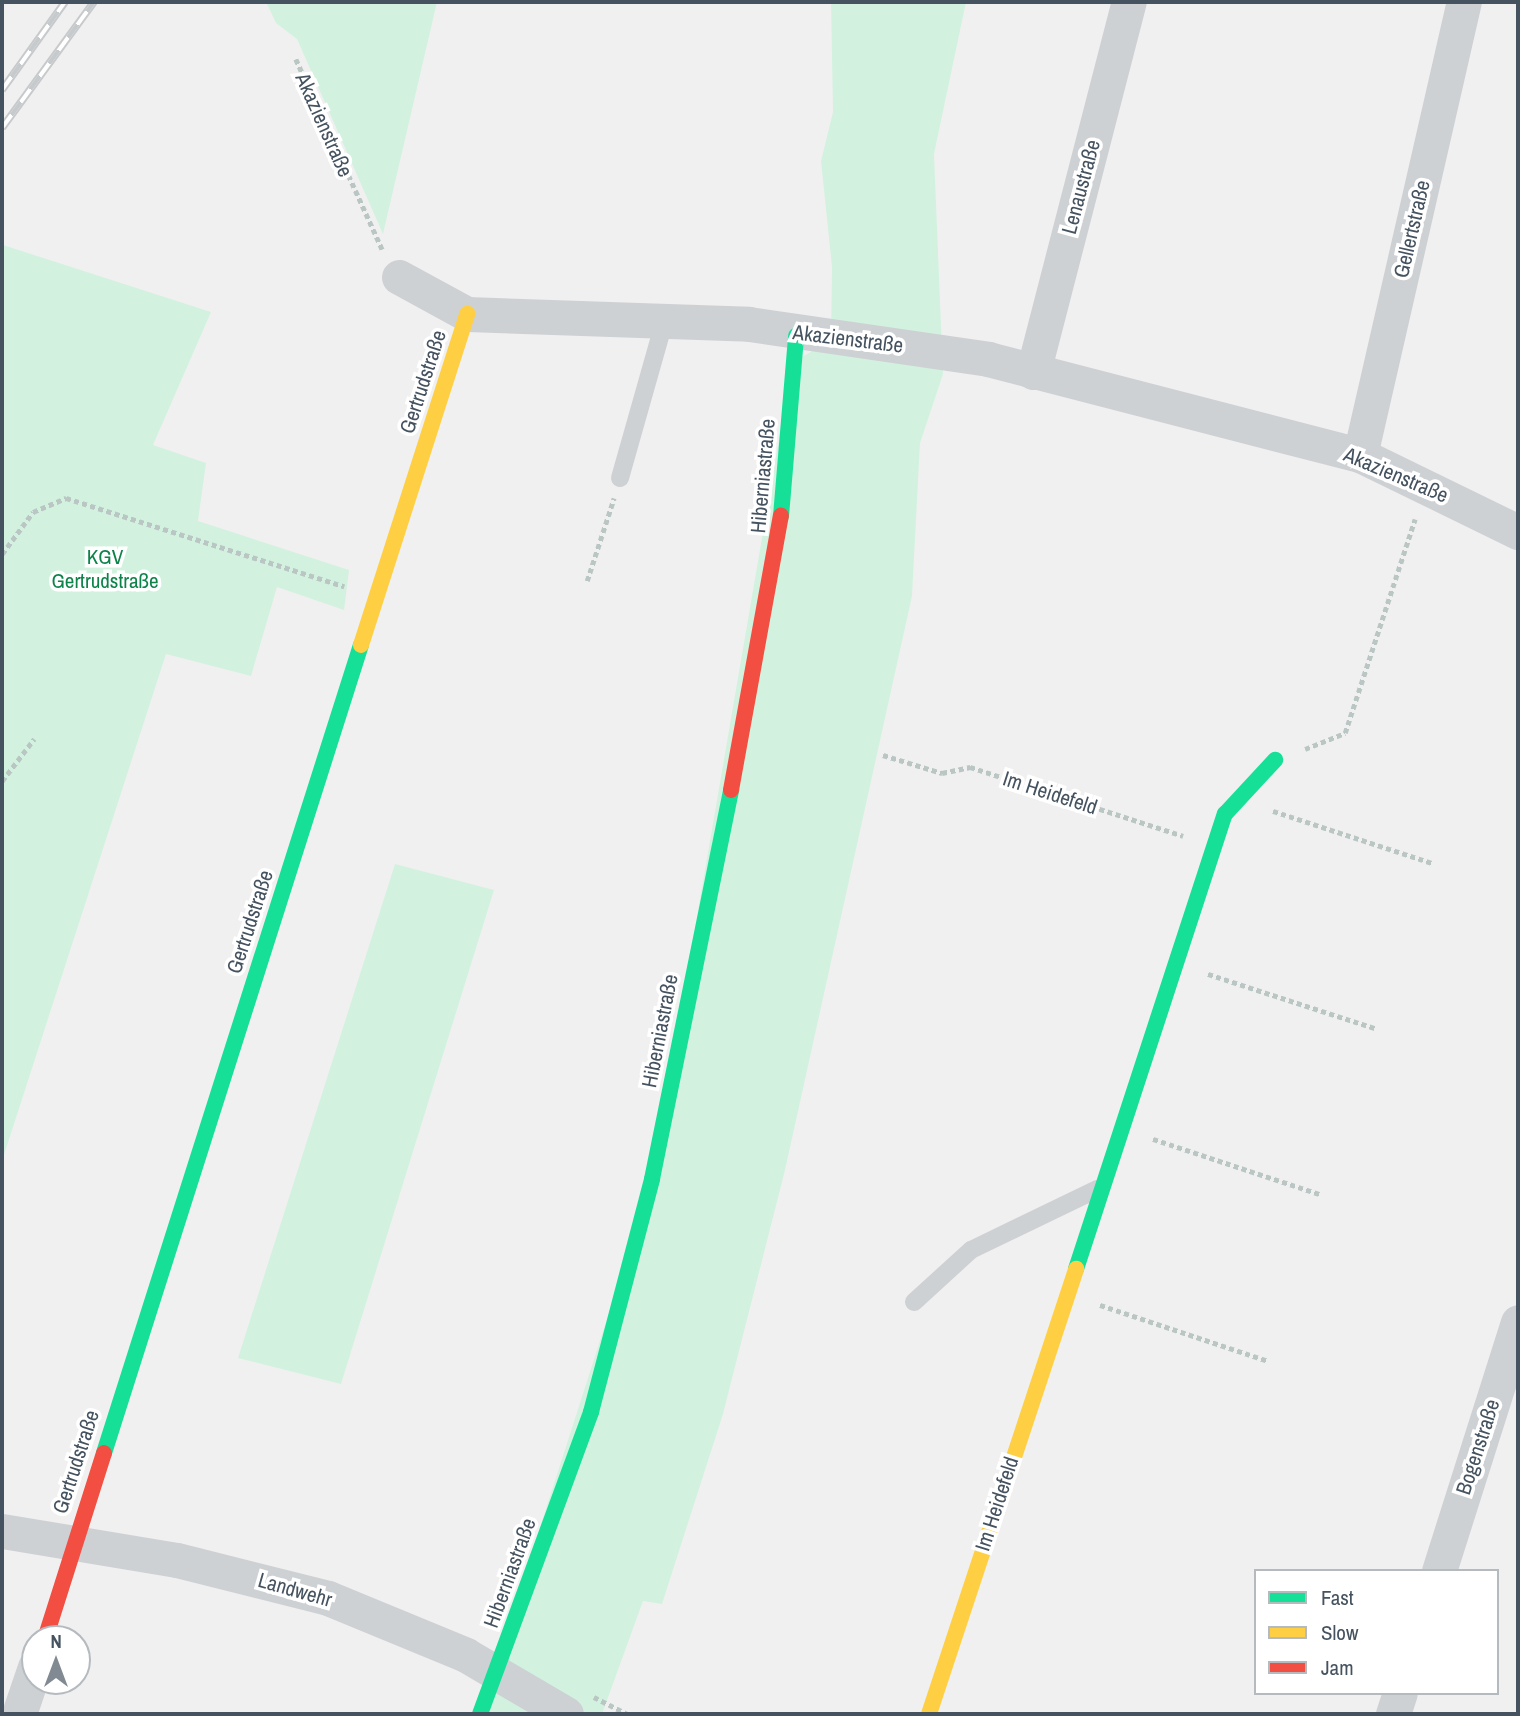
<!DOCTYPE html>
<meta charset="utf-8">
<style>
body{margin:0}
#map{position:relative;width:1520px;height:1716px;overflow:hidden;background:#f1f0f0;font-family:"Archivo Narrow",sans-serif}
div>[style]{position:absolute}
.green>*{inset:0;background:#d2f2df}
.path>*{height:4.5px;margin-top:-2.25px;transform-origin:0;background:repeating-linear-gradient(90deg,#b9c6c3 0 5px,transparent 0 8.5px)}
.lane>*{height:18px;margin:-9px;padding:0 9px;transform-origin:9px;border-radius:9px;background:#ced1d4}
.street>*{height:35px;margin:-17.5px;padding:0 17.5px;transform-origin:17.5px;border-radius:17.5px;background:#ced1d4}
.fast>*{height:16px;margin:-8px;padding:0 8px;transform-origin:8px;border-radius:8px;background:#16e098}
.slow>*{height:16px;margin:-8px;padding:0 8px;transform-origin:8px;border-radius:8px;background:#ffcf43}
.jam>*{height:16px;margin:-8px;padding:0 8px;transform-origin:8px;border-radius:8px;background:#f24e42}
.rail>*{height:8px;margin-top:-4px;transform-origin:0;background:repeating-linear-gradient(90deg,#fff 0 16px,#c7cacc 0 32px);box-sizing:border-box;border-block:2px solid #c7cacc}
span{translate:-50% -50%;white-space:nowrap;text-align:center;line-height:1.15;-webkit-text-stroke:7px #fff;paint-order:stroke}
.street-label{font-size:21px;color:#45525f}
.park-label{font-size:21px;color:#0d834a}
.frame{position:absolute;inset:0;border:4px solid #45525f;pointer-events:none}
.legend{position:absolute;left:1254px;top:1569px;width:245px;height:126px;box-sizing:border-box;background:#fff;border:2px solid #b5babf;margin:0;padding:9px 12px;list-style:none;font-size:21px;color:#45525f}
.legend li{display:flex;align-items:center;gap:14px;height:35px}
.legend b{width:35px;border:2px solid #b5babf}
.north{position:absolute;left:21px;top:1625px;width:70px;height:70px;box-sizing:border-box;background:#fff;border:2px solid #b5babf;border-radius:50%;rotate:0deg;font-size:19px;font-weight:700;line-height:28px;text-align:center;color:#45525f}
.north::after{content:'';display:block;margin:auto;width:24px;height:32px;background:#818992;clip-path:polygon(50% 0,100% 100%,50% 72%,0 100%)}
</style>
<div id="map">
<div class="green">
<div style="clip-path:polygon(266px 2px,437px 2px,383px 234px,297px 39px,276px 23px)"></div>
<div style="clip-path:polygon(831px 2px,966px 2px,934px 154px,943px 374px,920px 443px,912px 596px,785px 1170px,723px 1414px,662px 1604px,643px 1601px,602px 1714px,480px 1714px,652px 1179px,792px 363px,831px 340px,832px 267px,821px 161px,833px 112px)"></div>
<div style="clip-path:polygon(3px 245px,211px 312px,153px 445px,206px 463px,198px 521px,349px 570px,344px 610px,277px 587px,251px 676px,166px 654px,2px 1161px)"></div>
<div style="clip-path:polygon(395px 864px,494px 890px,341px 1384px,238px 1358px)"></div>
</div>
<div class="path">
<div style="left:296px;top:59px;width:209px;rotate:65.6deg"></div>
<div style="left:2px;top:554px;width:52px;rotate:-53.6deg"></div>
<div style="left:33px;top:512px;width:36px;rotate:-23deg"></div>
<div style="left:66px;top:498px;width:292px;rotate:17.6deg"></div>
<div style="left:587px;top:581px;width:87px;rotate:-72deg"></div>
<div style="left:1305px;top:749px;width:43px;rotate:-21.8deg"></div>
<div style="left:1345px;top:733px;width:225px;rotate:-71.9deg"></div>
<div style="left:883px;top:755px;width:62px;rotate:17deg"></div>
<div style="left:942px;top:773px;width:29px;rotate:-12deg"></div>
<div style="left:970px;top:767px;width:224px;rotate:17.9deg"></div>
<div style="left:2px;top:781px;width:53px;rotate:-52.7deg"></div>
<div style="left:1273px;top:811px;width:167px;rotate:18.1deg"></div>
<div style="left:1208px;top:974px;width:178px;rotate:18deg"></div>
<div style="left:1153px;top:1139px;width:178px;rotate:18.3deg"></div>
<div style="left:1100px;top:1305px;width:177px;rotate:18.4deg"></div>
<div style="left:594px;top:1697px;width:37px;rotate:27deg"></div>
</div>
<div class="lane">
<div style="left:620px;top:478px;width:165px;rotate:-74.2deg"></div>
<div style="left:914px;top:1302px;width:77px;rotate:-42.4deg"></div>
<div style="left:971px;top:1250px;width:140px;rotate:-25.8deg"></div>
</div>
<div class="street">
<div style="left:399px;top:277px;width:77px;rotate:28.6deg"></div>
<div style="left:467px;top:314px;width:282px;rotate:2deg"></div>
<div style="left:749px;top:324px;width:242px;rotate:8.3deg"></div>
<div style="left:988px;top:359px;width:384px;rotate:14.5deg"></div>
<div style="left:1360px;top:455px;width:176px;rotate:26deg"></div>
<div style="left:1033px;top:372px;width:382px;rotate:-75.5deg"></div>
<div style="left:1360px;top:455px;width:465px;rotate:-77.1deg"></div>
<div style="left:2px;top:1531px;width:177px;rotate:9.4deg"></div>
<div style="left:177px;top:1560px;width:156px;rotate:14.1deg"></div>
<div style="left:328px;top:1598px;width:149px;rotate:22.4deg"></div>
<div style="left:466px;top:1655px;width:116px;rotate:30.5deg"></div>
<div style="left:1439px;top:1571px;width:261px;rotate:-72.4deg"></div>
<div style="left:19px;top:1714px;width:50px;rotate:-71.2deg"></div>
<div style="left:1393px;top:1714px;width:22px;rotate:-72deg"></div>
</div>
<div class="fast">
<div style="left:781px;top:516px;width:181px;rotate:-85.2deg"></div>
<div style="left:1076px;top:1269px;width:479px;rotate:-71.9deg"></div>
<div style="left:1225px;top:814px;width:74px;rotate:-47.2deg"></div>
<div style="left:104px;top:1453px;width:848px;rotate:-72.36deg"></div>
<div style="left:480px;top:1714px;width:322px;rotate:-69.8deg"></div>
<div style="left:591px;top:1412px;width:241px;rotate:-75.3deg"></div>
<div style="left:652px;top:1179px;width:397px;rotate:-78.5deg"></div>
</div>
<div class="slow">
<div style="left:361px;top:645px;width:348px;rotate:-72.2deg"></div>
<div style="left:929px;top:1714px;width:469px;rotate:-71.7deg"></div>
</div>
<div class="jam">
<div style="left:731px;top:790px;width:279px;rotate:-79.7deg"></div>
<div style="left:45px;top:1639px;width:195px;rotate:-72.4deg"></div>
</div>
<div class="rail">
<div style="left:2px;top:90px;width:108px;rotate:-54.4deg"></div>
<div style="left:2px;top:128px;width:156px;rotate:-53.9deg"></div>
</div>
<div class="street-label">
<span style="left:324px;top:125px;rotate:66deg">Akazienstraße</span>
<span style="left:1081px;top:187px;rotate:-75deg">Lenaustraße</span>
<span style="left:1412px;top:229px;rotate:-77deg">Gellertstraße</span>
<span style="left:848px;top:339px;rotate:7deg">Akazienstraße</span>
<span style="left:423px;top:382px;rotate:-72deg">Gertrudstraße</span>
<span style="left:1396px;top:475px;rotate:23deg">Akazienstraße</span>
<span style="left:763px;top:476px;rotate:-85deg">Hiberniastraße</span>
<span style="left:1050px;top:793px;rotate:18deg">Im Heidefeld</span>
<span style="left:250px;top:922px;rotate:-72deg">Gertrudstraße</span>
<span style="left:660px;top:1031px;rotate:-79deg">Hiberniastraße</span>
<span style="left:1478px;top:1447px;rotate:-72deg">Bogenstraße</span>
<span style="left:76px;top:1462px;rotate:-72deg">Gertrudstraße</span>
<span style="left:997px;top:1504px;rotate:-72deg">Im Heidefeld</span>
<span style="left:510px;top:1573px;rotate:-70deg">Hiberniastraße</span>
<span style="left:295px;top:1590px;rotate:16deg">Landwehr</span>
</div>
<div class="park-label">
<span style="left:105px;top:569px">KGV<br>Gertrudstraße</span>
</div>
<div class="frame"></div>
<ul class="legend">
<li><b style="height:9px;background:#16e098"></b>Fast</li>
<li><b style="height:9px;background:#ffcf43"></b>Slow</li>
<li><b style="height:9px;background:#f24e42"></b>Jam</li>
</ul>
<div class="north">N</div>
</div>
